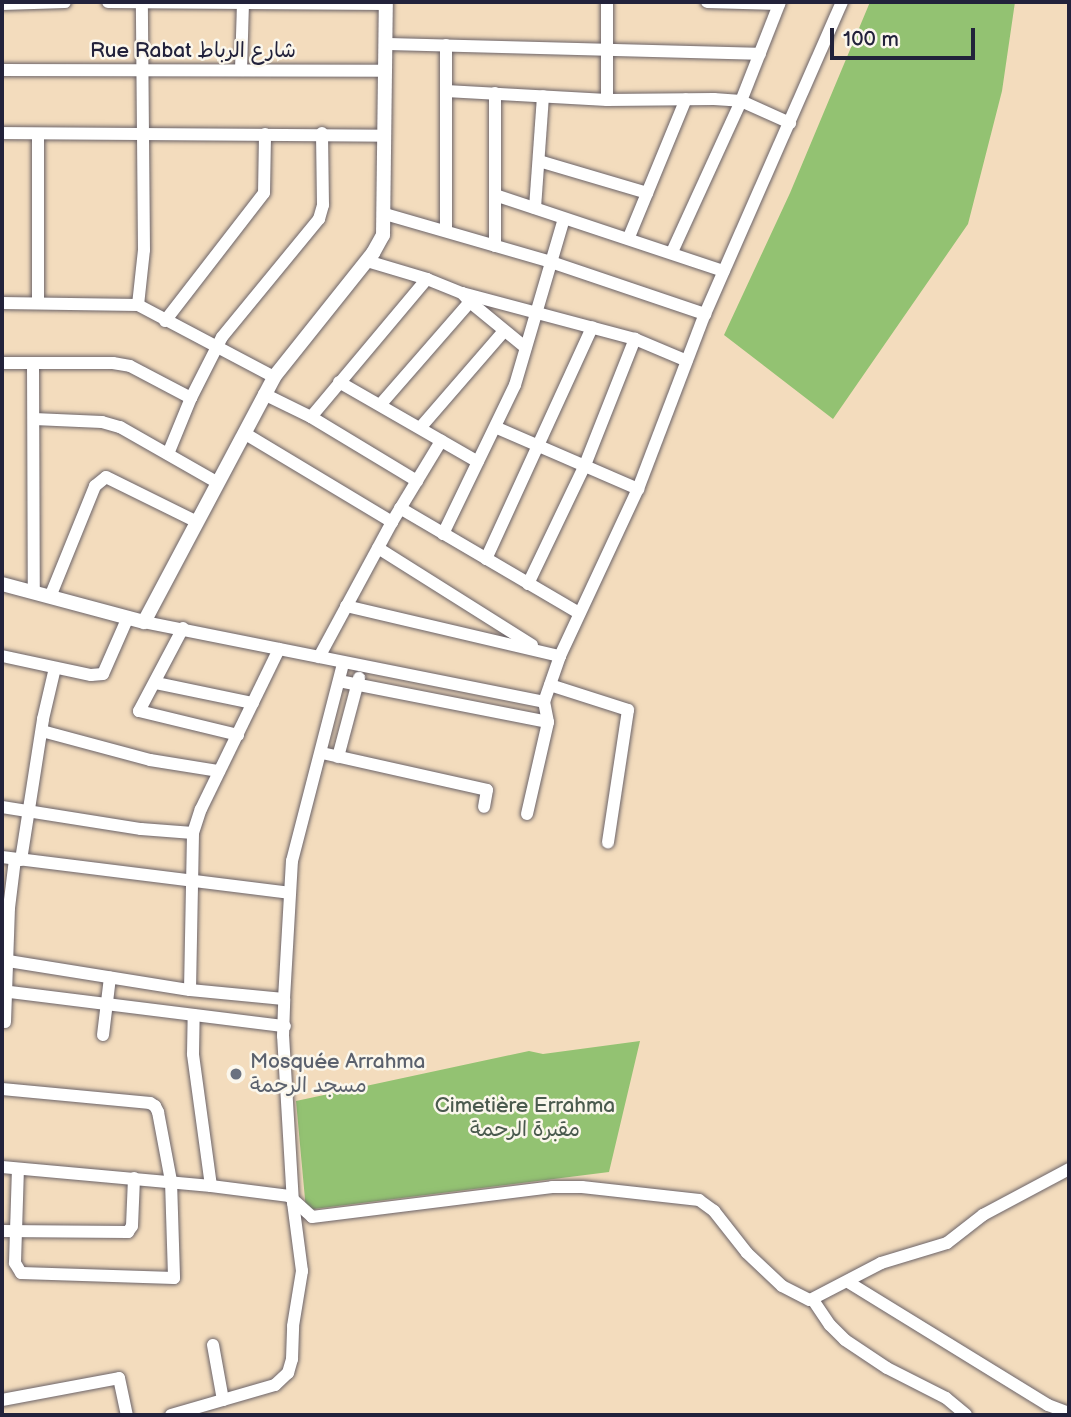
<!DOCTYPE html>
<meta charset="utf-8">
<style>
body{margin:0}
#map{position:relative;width:1071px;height:1417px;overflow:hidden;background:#f3dcbd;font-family:"Balsamiq Sans","Playpen Sans Arabic",sans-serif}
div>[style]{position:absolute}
.green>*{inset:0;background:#93c272}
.roads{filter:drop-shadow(0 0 2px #6b6368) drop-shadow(0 0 2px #6b6368)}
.minor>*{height:12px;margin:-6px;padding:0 6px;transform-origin:6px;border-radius:6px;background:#fff}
.tertiary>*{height:14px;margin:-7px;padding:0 7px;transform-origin:7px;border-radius:7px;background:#fff}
.dots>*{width:19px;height:19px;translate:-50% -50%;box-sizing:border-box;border:4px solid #fbf7ec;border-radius:50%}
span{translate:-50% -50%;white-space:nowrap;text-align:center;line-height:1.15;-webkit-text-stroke:5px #fbf7ec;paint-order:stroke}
.street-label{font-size:21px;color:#22223b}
.worship-label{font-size:21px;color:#5b616d}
.left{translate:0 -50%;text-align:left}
.park-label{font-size:21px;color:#4a5a4e}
.frame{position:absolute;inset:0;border:4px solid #22223b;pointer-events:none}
.scale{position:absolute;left:830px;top:28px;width:145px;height:32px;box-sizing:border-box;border:4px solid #22223b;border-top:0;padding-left:9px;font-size:21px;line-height:24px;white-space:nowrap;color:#22223b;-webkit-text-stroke:5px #fbf7ec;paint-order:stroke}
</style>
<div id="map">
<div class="green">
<div style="clip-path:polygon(870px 2px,1015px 2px,1002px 91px,968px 224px,833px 419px,724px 335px,790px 193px)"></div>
<div style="clip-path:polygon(640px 1041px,609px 1172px,306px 1210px,296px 1101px,529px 1051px,543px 1054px)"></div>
</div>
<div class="roads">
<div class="minor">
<div style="left:108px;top:2px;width:278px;rotate:0.4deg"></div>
<div style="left:607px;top:2px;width:98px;rotate:90deg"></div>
<div style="left:707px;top:2px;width:72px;rotate:1.6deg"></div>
<div style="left:2px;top:4px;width:63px;rotate:-1.8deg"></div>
<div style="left:385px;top:44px;width:375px;rotate:1.5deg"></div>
<div style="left:446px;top:45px;width:186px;rotate:90deg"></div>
<div style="left:2px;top:70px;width:383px;rotate:0.1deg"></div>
<div style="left:241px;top:70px;width:68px;rotate:-88.3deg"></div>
<div style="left:446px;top:91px;width:161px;rotate:3.2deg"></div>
<div style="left:607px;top:100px;width:107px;rotate:-0.5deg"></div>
<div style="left:714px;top:99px;width:27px;rotate:4deg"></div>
<div style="left:741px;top:101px;width:54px;rotate:24.2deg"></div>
<div style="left:2px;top:133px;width:383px;rotate:0.4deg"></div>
<div style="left:539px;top:161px;width:113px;rotate:16.5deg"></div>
<div style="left:495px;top:195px;width:241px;rotate:18.4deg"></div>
<div style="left:535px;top:208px;width:112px;rotate:-85.9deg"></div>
<div style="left:385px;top:214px;width:173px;rotate:16.1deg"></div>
<div style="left:551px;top:262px;width:163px;rotate:18.7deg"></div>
<div style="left:629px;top:237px;width:149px;rotate:-67.6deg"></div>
<div style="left:495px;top:246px;width:153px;rotate:-90deg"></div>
<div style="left:672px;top:252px;width:166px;rotate:-65.4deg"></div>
<div style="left:741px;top:101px;width:106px;rotate:-68.5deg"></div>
<div style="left:367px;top:261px;width:63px;rotate:16.7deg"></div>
<div style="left:427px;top:279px;width:38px;rotate:22deg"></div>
<div style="left:462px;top:293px;width:179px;rotate:14.9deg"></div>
<div style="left:635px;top:339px;width:56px;rotate:22.9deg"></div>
<div style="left:470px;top:302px;width:72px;rotate:39.4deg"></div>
<div style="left:2px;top:303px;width:136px;rotate:0.8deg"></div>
<div style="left:138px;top:305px;width:154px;rotate:27.9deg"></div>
<div style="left:38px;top:303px;width:169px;rotate:-90deg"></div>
<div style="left:138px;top:305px;width:55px;rotate:-83.8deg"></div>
<div style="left:144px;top:250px;width:248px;rotate:-90.5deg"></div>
<div style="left:165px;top:321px;width:162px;rotate:-52.3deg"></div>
<div style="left:264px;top:193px;width:59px;rotate:-89deg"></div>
<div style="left:2px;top:363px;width:111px"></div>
<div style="left:113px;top:363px;width:17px;rotate:10deg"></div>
<div style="left:130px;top:366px;width:69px;rotate:27.7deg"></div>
<div style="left:33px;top:363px;width:230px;rotate:89.8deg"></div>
<div style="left:339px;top:382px;width:160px;rotate:29.9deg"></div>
<div style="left:264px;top:394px;width:52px;rotate:26.1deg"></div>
<div style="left:311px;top:417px;width:124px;rotate:31.1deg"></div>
<div style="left:380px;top:405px;width:137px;rotate:-48.9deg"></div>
<div style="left:470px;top:302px;width:12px;rotate:-132deg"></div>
<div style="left:311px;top:417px;width:180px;rotate:-50deg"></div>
<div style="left:34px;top:419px;width:68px;rotate:2.5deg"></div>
<div style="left:102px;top:422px;width:19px;rotate:16deg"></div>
<div style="left:120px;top:427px;width:113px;rotate:29.7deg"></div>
<div style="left:420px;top:428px;width:128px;rotate:-49.1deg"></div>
<div style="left:497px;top:428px;width:154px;rotate:23.4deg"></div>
<div style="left:244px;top:433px;width:173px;rotate:31deg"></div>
<div style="left:168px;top:454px;width:61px;rotate:-67.7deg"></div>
<div style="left:191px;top:398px;width:68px;rotate:-63.1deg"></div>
<div style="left:222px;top:337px;width:153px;rotate:-50.6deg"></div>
<div style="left:319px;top:219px;width:15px;rotate:-74deg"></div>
<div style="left:323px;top:205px;width:72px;rotate:-90.8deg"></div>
<div style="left:400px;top:508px;width:208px;rotate:30.4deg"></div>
<div style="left:443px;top:534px;width:165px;rotate:-64.2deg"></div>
<div style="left:515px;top:385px;width:173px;rotate:-73.6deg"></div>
<div style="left:378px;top:548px;width:182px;rotate:32.2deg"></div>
<div style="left:486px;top:559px;width:255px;rotate:-65.4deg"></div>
<div style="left:528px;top:584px;width:132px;rotate:-64.4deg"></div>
<div style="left:585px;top:465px;width:136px;rotate:-68.4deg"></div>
<div style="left:50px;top:597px;width:120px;rotate:-67.9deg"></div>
<div style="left:95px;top:486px;width:14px;rotate:-39deg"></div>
<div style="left:106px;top:477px;width:102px;rotate:26.3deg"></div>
<div style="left:346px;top:606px;width:220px;rotate:13.2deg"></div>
<div style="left:144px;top:622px;width:408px;rotate:11.3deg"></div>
<div style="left:183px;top:628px;width:94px;rotate:117.9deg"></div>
<div style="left:139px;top:711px;width:102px;rotate:13.6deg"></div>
<div style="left:2px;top:656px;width:91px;rotate:12.1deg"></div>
<div style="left:91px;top:675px;width:12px;rotate:-5deg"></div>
<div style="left:103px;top:674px;width:62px;rotate:-66.3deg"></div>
<div style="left:319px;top:657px;width:153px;rotate:-61.6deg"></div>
<div style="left:392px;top:522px;width:95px;rotate:-58.8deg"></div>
<div style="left:339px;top:681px;width:213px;rotate:11.1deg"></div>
<div style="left:156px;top:683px;width:99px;rotate:11.7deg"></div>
<div style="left:550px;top:685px;width:82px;rotate:17.8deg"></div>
<div style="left:628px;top:710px;width:134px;rotate:98.6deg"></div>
<div style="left:42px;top:731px;width:112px;rotate:15deg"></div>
<div style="left:150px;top:760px;width:70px;rotate:9.1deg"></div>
<div style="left:322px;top:753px;width:169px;rotate:12.6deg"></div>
<div style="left:487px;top:790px;width:17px;rotate:100deg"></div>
<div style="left:338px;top:757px;width:82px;rotate:-75.1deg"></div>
<div style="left:2px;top:807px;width:141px;rotate:9deg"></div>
<div style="left:141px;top:829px;width:52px;rotate:4.4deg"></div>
<div style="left:527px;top:814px;width:94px;rotate:-77.1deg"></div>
<div style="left:548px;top:722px;width:20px;rotate:-101deg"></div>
<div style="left:544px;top:702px;width:49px;rotate:-70.8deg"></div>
<div style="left:560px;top:656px;width:184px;rotate:-65deg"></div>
<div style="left:638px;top:489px;width:187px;rotate:-69.1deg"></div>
<div style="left:705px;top:314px;width:341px;rotate:-66.3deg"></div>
<div style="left:2px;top:857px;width:289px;rotate:7.1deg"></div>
<div style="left:21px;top:860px;width:143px;rotate:-81.1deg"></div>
<div style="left:43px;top:719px;width:52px;rotate:-76.8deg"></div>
<div style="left:2px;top:960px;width:190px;rotate:9.1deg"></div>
<div style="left:190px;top:990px;width:94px;rotate:5.5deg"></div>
<div style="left:284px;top:999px;width:138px;rotate:-86.7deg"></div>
<div style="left:292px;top:861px;width:203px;rotate:-75.5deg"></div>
<div style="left:190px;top:990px;width:157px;rotate:-88.9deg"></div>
<div style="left:193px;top:833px;width:25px;rotate:-72deg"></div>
<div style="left:201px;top:809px;width:178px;rotate:-64deg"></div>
<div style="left:2px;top:991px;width:285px;rotate:7.1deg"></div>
<div style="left:5px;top:1022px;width:114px;rotate:-88deg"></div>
<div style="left:9px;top:908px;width:49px;rotate:-83deg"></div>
<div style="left:103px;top:1035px;width:58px;rotate:-83.1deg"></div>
<div style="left:2px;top:1089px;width:149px;rotate:5.4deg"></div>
<div style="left:150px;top:1103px;width:6px;rotate:31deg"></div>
<div style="left:155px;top:1106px;width:7px;rotate:63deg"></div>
<div style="left:158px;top:1112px;width:70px;rotate:79.3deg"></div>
<div style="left:171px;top:1181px;width:97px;rotate:88.2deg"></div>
<div style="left:174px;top:1278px;width:153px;rotate:-178.1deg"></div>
<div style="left:21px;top:1273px;width:12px;rotate:-121deg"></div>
<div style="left:15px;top:1263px;width:94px;rotate:-88.2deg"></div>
<div style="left:2px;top:1167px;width:210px;rotate:5.2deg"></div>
<div style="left:211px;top:1186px;width:133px;rotate:-97.8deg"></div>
<div style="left:193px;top:1054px;width:39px;rotate:-89deg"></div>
<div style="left:211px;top:1186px;width:79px;rotate:7.3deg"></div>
<div style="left:289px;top:1196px;width:31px;rotate:42deg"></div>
<div style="left:312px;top:1217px;width:242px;rotate:-7.1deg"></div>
<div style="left:552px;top:1187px;width:30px"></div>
<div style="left:582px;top:1187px;width:118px;rotate:6.3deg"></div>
<div style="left:699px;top:1200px;width:19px;rotate:36deg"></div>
<div style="left:714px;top:1211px;width:53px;rotate:51.8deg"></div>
<div style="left:747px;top:1253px;width:48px;rotate:43.3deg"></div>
<div style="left:782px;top:1286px;width:31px;rotate:27deg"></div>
<div style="left:810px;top:1300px;width:80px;rotate:-27.5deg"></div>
<div style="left:881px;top:1263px;width:69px;rotate:-16.9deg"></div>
<div style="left:947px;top:1243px;width:46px;rotate:-37.9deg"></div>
<div style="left:983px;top:1215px;width:98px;rotate:-28.1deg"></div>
<div style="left:2px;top:1231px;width:126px;rotate:0.5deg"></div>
<div style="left:128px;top:1232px;width:7px;rotate:-56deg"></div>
<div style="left:132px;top:1226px;width:48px;rotate:-87.6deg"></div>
<div style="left:848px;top:1282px;width:235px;rotate:31.6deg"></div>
<div style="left:1048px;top:1405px;width:22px;rotate:21deg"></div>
<div style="left:813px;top:1300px;width:30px;rotate:56deg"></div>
<div style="left:830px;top:1325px;width:21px;rotate:45deg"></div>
<div style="left:845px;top:1340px;width:50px;rotate:33.7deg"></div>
<div style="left:887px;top:1368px;width:66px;rotate:27deg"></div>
<div style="left:946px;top:1398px;width:26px;rotate:40deg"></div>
<div style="left:213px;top:1345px;width:56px;rotate:79.7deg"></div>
<div style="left:2px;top:1400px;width:119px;rotate:-10.6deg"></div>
<div style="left:119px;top:1378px;width:38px;rotate:78deg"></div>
<div style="left:171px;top:1415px;width:108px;rotate:-16.1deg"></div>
<div style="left:275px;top:1385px;width:18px;rotate:-43deg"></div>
<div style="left:288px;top:1373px;width:15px;rotate:-74deg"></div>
<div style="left:292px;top:1359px;width:33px;rotate:-88deg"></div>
<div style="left:293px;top:1326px;width:56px;rotate:-80.7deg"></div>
<div style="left:302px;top:1271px;width:69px;rotate:-97.5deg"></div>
<div style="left:293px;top:1203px;width:167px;rotate:-93.4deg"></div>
<div style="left:283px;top:1036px;width:37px;rotate:-88deg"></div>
</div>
<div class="tertiary">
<div style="left:2px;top:584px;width:147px;rotate:15deg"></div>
<div style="left:144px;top:622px;width:277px;rotate:-62deg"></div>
<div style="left:274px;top:377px;width:159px;rotate:-51.4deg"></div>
<div style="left:373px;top:253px;width:21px;rotate:-61deg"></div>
<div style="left:383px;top:235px;width:233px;rotate:-89.3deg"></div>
</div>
</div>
<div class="dots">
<div style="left:236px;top:1074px;background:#6b7280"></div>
</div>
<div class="street-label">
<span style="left:193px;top:51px">Rue Rabat شارع الرباط</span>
</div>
<div class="worship-label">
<span class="left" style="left:250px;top:1074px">Mosquée Arrahma<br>مسجد الرحمة</span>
</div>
<div class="park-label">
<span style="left:525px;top:1118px">Cimetière Errahma<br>مقبرة الرحمة</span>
</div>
<div class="frame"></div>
<div class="scale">100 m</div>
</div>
